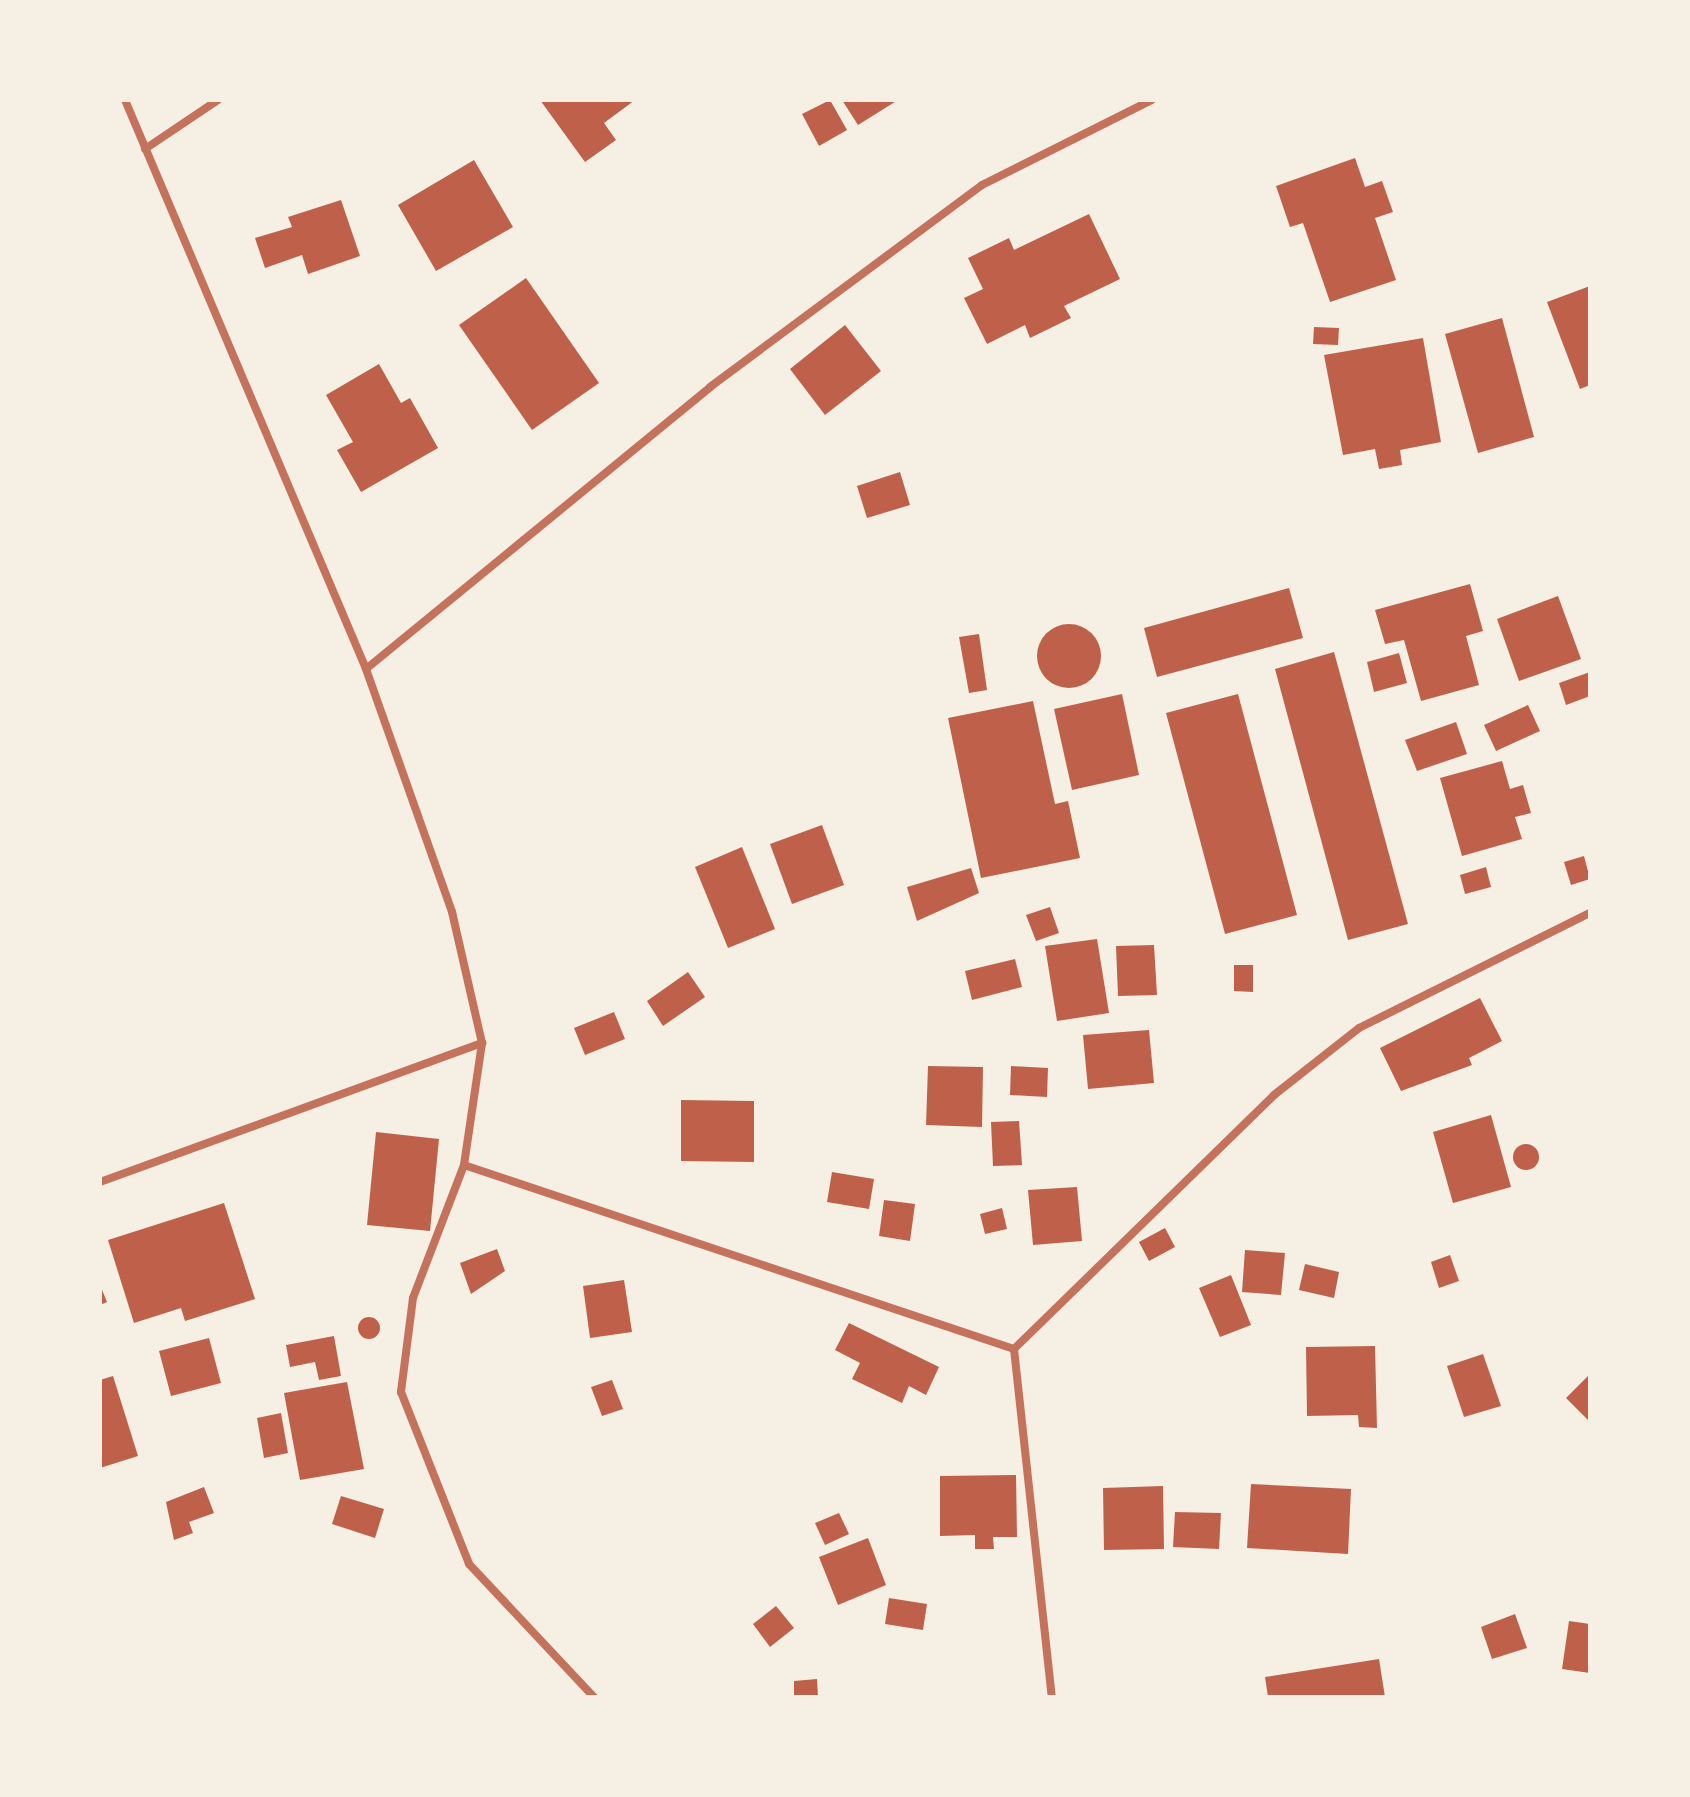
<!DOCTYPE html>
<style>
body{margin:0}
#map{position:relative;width:1690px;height:1797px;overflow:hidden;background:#f6efe4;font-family:"PT Sans",sans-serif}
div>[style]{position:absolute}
.building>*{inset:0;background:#bf614a}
.round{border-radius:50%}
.minor>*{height:8px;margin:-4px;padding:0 4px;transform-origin:4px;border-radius:4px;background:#c5725c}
span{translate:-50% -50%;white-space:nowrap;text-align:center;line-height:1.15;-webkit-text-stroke:6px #f6efe4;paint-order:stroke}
.frame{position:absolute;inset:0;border:102px solid #f6efe4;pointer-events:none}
</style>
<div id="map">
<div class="building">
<div style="clip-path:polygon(540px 100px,635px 100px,604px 123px,616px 140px,585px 162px)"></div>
<div style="clip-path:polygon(830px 100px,847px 130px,819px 146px,802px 114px)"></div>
<div style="clip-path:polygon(842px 100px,898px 100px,858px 125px)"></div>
<div style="clip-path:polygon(1355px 158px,1365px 187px,1382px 181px,1393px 212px,1375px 218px,1396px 280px,1330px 302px,1303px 223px,1290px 227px,1276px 186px)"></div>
<div style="clip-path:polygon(474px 160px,513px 227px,436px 271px,398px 205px)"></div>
<div style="clip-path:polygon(341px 200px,360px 256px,308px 274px,302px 255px,265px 268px,255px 238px,292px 227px,288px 217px)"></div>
<div style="clip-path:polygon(1089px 214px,1120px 279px,1064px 306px,1071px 318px,1030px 338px,1025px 325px,987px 344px,964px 298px,983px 289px,968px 258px,1009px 238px,1014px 250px)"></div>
<div style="clip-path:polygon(526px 278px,599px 383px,532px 430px,459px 325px)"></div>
<div style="clip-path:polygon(1590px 286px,1590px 385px,1580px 389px,1547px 302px)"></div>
<div style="clip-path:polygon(1502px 318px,1534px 437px,1478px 453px,1445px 334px)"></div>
<div style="clip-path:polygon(845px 325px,881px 371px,825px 415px,790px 369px)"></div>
<div style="clip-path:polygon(1314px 327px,1339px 328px,1338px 345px,1313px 344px)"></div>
<div style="clip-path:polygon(1423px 338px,1441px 442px,1400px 450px,1402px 465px,1379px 469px,1375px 449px,1343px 455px,1324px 355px)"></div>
<div style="clip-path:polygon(379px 364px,401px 403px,410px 398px,438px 448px,361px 492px,337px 450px,353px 442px,326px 395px)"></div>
<div style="clip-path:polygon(900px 472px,910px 505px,867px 518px,857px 486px)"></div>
<div style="clip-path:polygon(1470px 584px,1483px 631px,1466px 636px,1479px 685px,1421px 701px,1404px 640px,1385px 644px,1375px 610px)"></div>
<div style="clip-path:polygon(1289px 588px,1303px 638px,1157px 677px,1144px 628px)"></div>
<div style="clip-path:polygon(1558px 596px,1581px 659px,1519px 681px,1497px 619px)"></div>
<div class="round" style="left:1037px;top:624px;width:64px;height:64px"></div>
<div style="clip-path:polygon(979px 634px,987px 690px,969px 693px,959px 637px)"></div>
<div style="clip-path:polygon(1334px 652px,1408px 924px,1348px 940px,1275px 669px)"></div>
<div style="clip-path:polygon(1399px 653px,1407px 683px,1374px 692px,1367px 662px)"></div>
<div style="clip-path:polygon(1590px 672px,1590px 696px,1566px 705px,1559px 683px)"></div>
<div style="clip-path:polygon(1122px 694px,1139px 775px,1072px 790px,1054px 709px)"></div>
<div style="clip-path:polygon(1238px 694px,1297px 915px,1225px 934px,1166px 713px)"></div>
<div style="clip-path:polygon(1033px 701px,1055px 804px,1068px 801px,1080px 858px,981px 878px,948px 718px)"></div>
<div style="clip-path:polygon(1528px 705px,1540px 731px,1496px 751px,1484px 725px)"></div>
<div style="clip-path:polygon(1456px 722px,1467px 754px,1417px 771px,1405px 740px)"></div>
<div style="clip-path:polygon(1502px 761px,1510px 789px,1523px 785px,1531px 813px,1515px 817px,1522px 839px,1462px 856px,1440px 778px)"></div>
<div style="clip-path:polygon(822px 825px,844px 885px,792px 904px,770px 844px)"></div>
<div style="clip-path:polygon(742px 847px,775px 929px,728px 948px,695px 867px)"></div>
<div style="clip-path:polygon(1584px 856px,1590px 879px,1571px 885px,1564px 862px)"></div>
<div style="clip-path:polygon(1486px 867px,1491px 887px,1465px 894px,1460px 875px)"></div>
<div style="clip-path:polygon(971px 868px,979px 893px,917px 921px,907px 887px)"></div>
<div style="clip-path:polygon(1050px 907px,1059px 933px,1036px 941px,1026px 915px)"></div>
<div style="clip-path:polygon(1097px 939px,1109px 1013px,1057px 1021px,1045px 946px)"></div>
<div style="clip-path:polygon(1154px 945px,1157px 995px,1118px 996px,1116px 946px)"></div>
<div style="clip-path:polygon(1015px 959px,1022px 987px,972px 1000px,965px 971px)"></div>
<div style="clip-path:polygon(1234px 965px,1253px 965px,1253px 992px,1234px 991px)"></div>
<div style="clip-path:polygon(688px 972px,705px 997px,663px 1026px,647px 1001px)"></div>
<div style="clip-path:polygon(1480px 998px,1502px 1041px,1469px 1058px,1472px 1065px,1401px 1091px,1380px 1048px)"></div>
<div style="clip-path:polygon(614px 1012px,625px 1039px,585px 1055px,574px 1028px)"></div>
<div style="clip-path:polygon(1149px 1030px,1154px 1083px,1088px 1089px,1083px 1035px)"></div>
<div style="clip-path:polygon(928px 1066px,983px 1067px,982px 1127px,926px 1125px)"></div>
<div style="clip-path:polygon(1011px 1066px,1048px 1068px,1047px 1097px,1010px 1095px)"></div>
<div style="clip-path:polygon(681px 1100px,754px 1101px,754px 1162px,681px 1161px)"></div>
<div style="clip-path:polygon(1491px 1115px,1511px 1187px,1453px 1203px,1433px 1132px)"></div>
<div style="clip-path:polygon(1019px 1121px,1022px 1165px,993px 1166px,991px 1122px)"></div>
<div style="clip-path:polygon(376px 1132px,439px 1139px,430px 1231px,367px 1225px)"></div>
<div class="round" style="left:1513px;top:1144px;width:26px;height:26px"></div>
<div style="clip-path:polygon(832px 1172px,874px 1179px,869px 1209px,827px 1202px)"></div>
<div style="clip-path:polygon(1077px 1187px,1082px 1241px,1033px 1245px,1028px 1190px)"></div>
<div style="clip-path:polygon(884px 1200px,915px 1204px,910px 1241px,879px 1236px)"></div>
<div style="clip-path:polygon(224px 1203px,255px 1299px,185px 1321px,181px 1308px,134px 1323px,108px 1240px)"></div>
<div style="clip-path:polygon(1002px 1208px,1007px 1229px,985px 1234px,980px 1214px)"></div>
<div style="clip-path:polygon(1165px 1228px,1175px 1247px,1149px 1261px,1139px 1242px)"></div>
<div style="clip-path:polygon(497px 1249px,505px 1271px,471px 1294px,460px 1263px)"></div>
<div style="clip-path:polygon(1245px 1250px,1285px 1253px,1281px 1295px,1242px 1292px)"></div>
<div style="clip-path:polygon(1450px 1255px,1459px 1281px,1439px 1288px,1431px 1262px)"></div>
<div style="clip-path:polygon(1305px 1264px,1339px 1272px,1334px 1298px,1299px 1290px)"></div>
<div style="clip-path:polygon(1231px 1275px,1251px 1325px,1220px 1337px,1199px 1288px)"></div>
<div style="clip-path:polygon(624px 1280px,632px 1332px,590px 1338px,583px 1286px)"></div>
<div style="clip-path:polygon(100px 1285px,107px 1302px,100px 1305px)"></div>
<div class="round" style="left:358px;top:1317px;width:22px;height:22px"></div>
<div style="clip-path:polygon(849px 1323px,939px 1367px,926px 1395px,909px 1386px,902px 1403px,852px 1379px,860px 1363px,835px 1350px)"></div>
<div style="clip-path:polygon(334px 1336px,341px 1376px,319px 1380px,315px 1362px,290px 1367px,286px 1345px)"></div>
<div style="clip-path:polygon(209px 1338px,221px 1383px,171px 1396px,159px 1351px)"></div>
<div style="clip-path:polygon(1375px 1346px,1377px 1428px,1359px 1427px,1358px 1415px,1307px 1416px,1306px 1347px)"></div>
<div style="clip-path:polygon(1483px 1354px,1501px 1406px,1464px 1417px,1447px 1366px)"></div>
<div style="clip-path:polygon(1590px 1374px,1590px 1422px,1566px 1398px)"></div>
<div style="clip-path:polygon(113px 1376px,138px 1456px,100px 1468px,100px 1380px)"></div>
<div style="clip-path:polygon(612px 1380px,623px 1409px,602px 1416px,591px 1387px)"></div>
<div style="clip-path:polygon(347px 1382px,364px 1469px,300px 1480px,284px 1393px)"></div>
<div style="clip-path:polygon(281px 1413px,288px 1453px,264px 1458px,257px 1418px)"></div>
<div style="clip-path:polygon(1016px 1475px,1017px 1537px,993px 1537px,994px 1549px,975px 1549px,975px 1535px,940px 1536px,940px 1476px)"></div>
<div style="clip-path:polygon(1251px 1484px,1351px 1489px,1348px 1554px,1247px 1548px)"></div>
<div style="clip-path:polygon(1163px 1486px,1164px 1549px,1104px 1550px,1103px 1488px)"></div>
<div style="clip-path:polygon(204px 1487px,214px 1513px,189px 1522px,193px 1533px,174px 1540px,166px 1502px)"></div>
<div style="clip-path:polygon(341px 1496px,384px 1509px,375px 1538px,332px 1524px)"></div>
<div style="clip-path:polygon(1175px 1512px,1221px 1513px,1219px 1549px,1173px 1547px)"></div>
<div style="clip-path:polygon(839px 1513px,849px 1534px,825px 1545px,815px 1523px)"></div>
<div style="clip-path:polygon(868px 1538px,886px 1585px,838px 1605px,819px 1557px)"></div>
<div style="clip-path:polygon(889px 1598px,927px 1604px,923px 1630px,885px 1624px)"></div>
<div style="clip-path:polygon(776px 1606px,794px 1628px,770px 1647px,753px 1624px)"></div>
<div style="clip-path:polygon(1515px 1614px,1527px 1648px,1492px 1659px,1481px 1627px)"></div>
<div style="clip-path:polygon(1569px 1621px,1590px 1624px,1590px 1673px,1562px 1669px)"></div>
<div style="clip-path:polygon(1379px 1659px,1385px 1697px,1268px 1697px,1265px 1677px)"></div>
<div style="clip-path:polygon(817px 1679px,818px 1697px,794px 1697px,794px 1681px)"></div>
</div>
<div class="minor">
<div style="left:125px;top:100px;width:618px;rotate:67.04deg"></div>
<div style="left:366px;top:669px;width:258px;rotate:70.5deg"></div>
<div style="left:452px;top:912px;width:134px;rotate:77.1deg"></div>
<div style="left:482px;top:1043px;width:123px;rotate:98.4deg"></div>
<div style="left:464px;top:1165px;width:580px;rotate:18.5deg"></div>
<div style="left:1014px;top:1349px;width:350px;rotate:83.8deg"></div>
<div style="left:145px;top:149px;width:88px;rotate:-33.9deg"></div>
<div style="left:366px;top:669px;width:445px;rotate:-39.3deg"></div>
<div style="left:710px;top:387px;width:339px;rotate:-36.6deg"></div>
<div style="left:982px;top:185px;width:190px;rotate:-26.6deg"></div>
<div style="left:464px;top:1165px;width:142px;rotate:111deg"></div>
<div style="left:413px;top:1298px;width:95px;rotate:97.3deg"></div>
<div style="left:401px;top:1392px;width:185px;rotate:68.4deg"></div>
<div style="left:469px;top:1564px;width:183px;rotate:46.8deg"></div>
<div style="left:100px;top:1182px;width:407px;rotate:-20deg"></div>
<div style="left:1014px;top:1349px;width:363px;rotate:-44.3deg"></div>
<div style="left:1274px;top:1095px;width:108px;rotate:-38.2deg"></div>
<div style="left:1359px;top:1028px;width:258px;rotate:-26.5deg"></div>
</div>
<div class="frame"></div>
</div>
